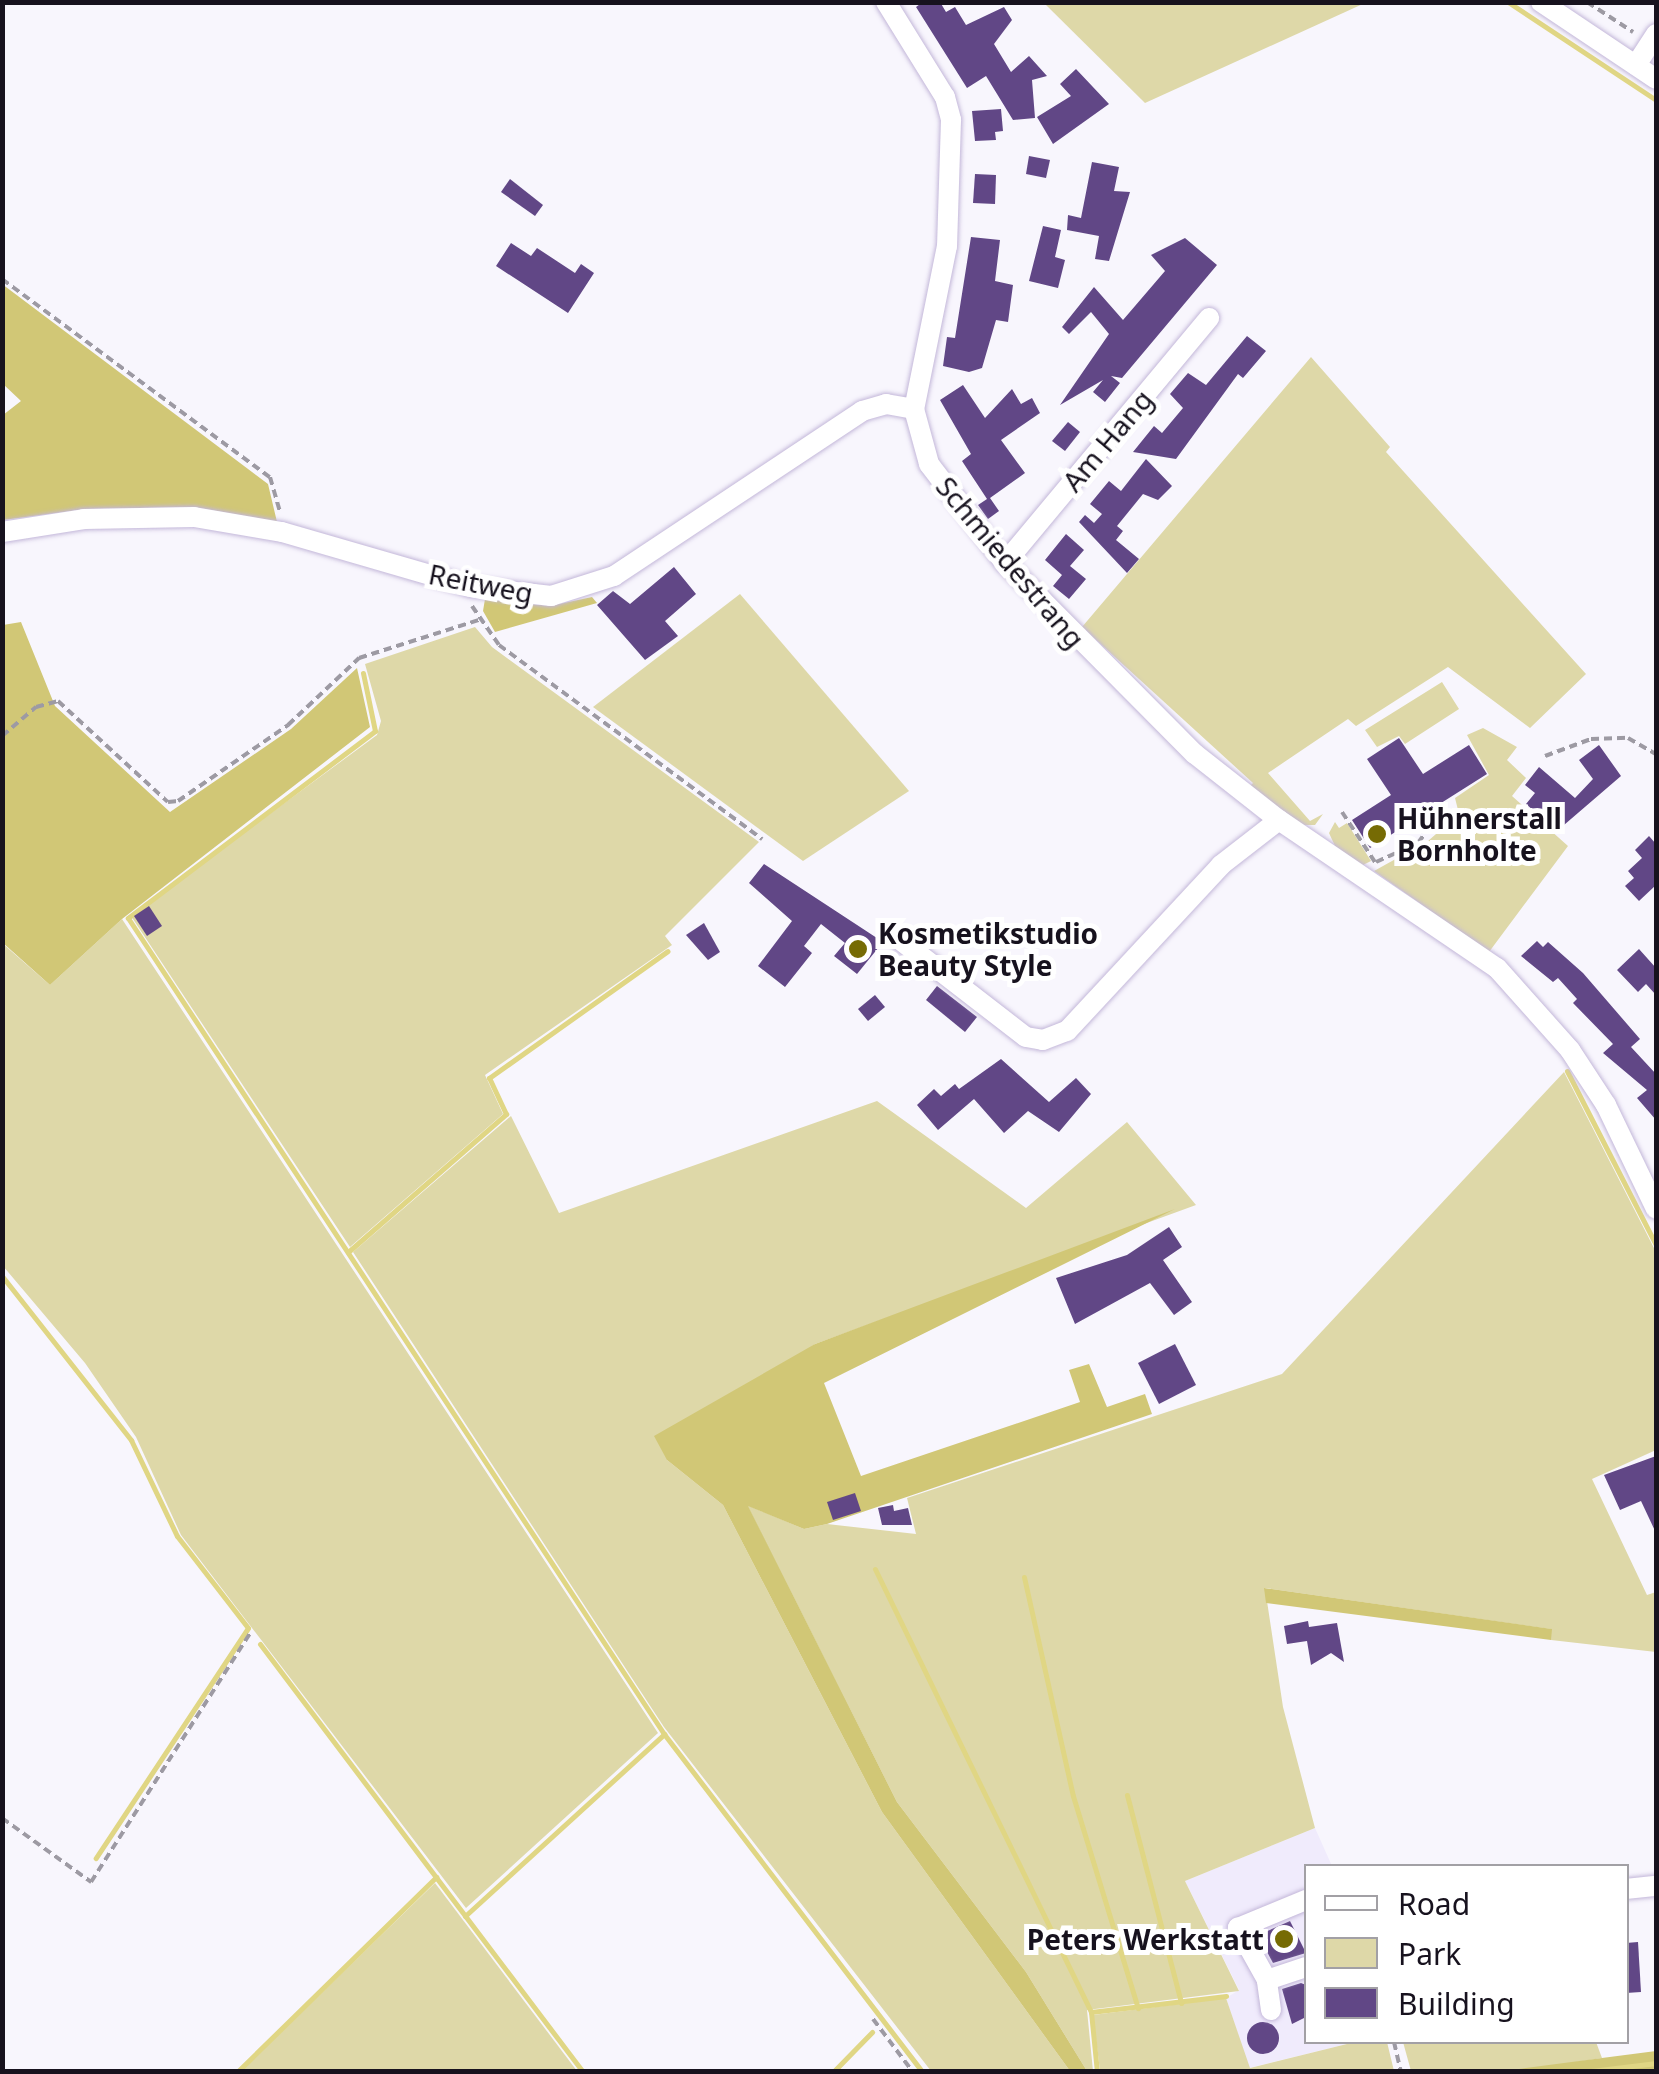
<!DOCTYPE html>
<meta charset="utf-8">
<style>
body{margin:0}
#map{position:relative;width:1659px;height:2074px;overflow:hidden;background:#f8f6fd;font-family:"Noto Sans",sans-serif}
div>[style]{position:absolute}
.built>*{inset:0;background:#f0ebfc}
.green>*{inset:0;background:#ded8a8}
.forest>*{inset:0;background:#d1c776}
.stream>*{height:5px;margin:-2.5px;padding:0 2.5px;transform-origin:2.5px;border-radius:2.5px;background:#e0d684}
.building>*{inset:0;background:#614786}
.round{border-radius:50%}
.path>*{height:4px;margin-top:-2px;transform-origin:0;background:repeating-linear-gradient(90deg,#9d9aa3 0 8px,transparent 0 13px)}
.roads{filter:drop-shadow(0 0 2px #c3b7d9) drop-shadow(0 0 2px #c3b7d9)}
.minor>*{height:20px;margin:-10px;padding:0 10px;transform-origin:10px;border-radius:10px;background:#fff}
.dots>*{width:28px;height:28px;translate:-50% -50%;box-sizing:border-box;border:5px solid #fff;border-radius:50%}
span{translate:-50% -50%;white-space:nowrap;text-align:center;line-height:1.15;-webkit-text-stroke:10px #fff;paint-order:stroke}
.street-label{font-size:28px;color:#17121e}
.poi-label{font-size:28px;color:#17121e;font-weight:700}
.left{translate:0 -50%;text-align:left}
.right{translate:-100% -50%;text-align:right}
.frame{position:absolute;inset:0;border:5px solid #17121e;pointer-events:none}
.legend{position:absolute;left:1304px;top:1864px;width:325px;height:180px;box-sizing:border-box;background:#fff;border:2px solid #a2a0a5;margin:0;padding:12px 18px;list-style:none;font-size:30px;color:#17121e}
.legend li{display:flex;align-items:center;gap:20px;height:50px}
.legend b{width:50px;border:2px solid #a2a0a5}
</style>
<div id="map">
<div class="built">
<div style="clip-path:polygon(1315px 1828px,1332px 1866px,1306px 1866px,1306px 2042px,1355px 2042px,1249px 2068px,1226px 1998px,1239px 1990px,1185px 1881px)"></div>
</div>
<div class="green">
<div style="clip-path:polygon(1044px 3px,1365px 3px,1145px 103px)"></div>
<div style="clip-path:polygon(1311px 357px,1390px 447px,1386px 452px,1586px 674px,1530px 728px,1448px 667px,1356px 726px,1348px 719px,1268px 773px,1310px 821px,1323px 814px,1315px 825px,1298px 825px,1248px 788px,1253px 783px,1082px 627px)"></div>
<div style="clip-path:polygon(740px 594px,909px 791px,803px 861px,593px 707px)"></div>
<div style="clip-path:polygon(475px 627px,492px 647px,759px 842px,665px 936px,672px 945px,485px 1075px,503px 1114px,350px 1247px,131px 916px,377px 735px,381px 721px,365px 664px)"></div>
<div style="clip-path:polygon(1442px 682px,1459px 709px,1405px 744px,1399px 736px,1377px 747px,1365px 730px)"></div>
<div style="clip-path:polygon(1483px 728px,1517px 747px,1507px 760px,1526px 778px,1512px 796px,1568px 846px,1489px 952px,1374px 871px,1428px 841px,1459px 814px,1455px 798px,1489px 775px,1467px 735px)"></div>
<div style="clip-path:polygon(1335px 822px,1339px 828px,1347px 823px,1371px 861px,1363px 865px,1335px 846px,1329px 833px)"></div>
<div style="clip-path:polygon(122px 919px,658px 1733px,466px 1908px,181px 1535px,136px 1437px,85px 1363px,3px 1266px,2px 943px,50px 985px)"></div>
<div style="clip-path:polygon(1564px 1072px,1656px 1252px,1656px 1450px,1592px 1479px,1647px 1595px,1656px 1592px,1656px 1652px,1551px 1640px,1551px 1629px,1265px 1588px,1283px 1707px,1315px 1828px,1185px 1881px,1239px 1991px,1087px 2010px,1093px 2071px,1087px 2071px,1026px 1972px,897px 1802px,747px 1505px,804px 1529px,827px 1524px,916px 1534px,907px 1498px,1282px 1374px)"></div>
<div style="clip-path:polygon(877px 1101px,1026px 1208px,1127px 1122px,1196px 1205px,815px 1344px,667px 1460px,723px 1505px,882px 1812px,1070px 2071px,931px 2071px,664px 1727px,353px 1252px,511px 1116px,559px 1213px)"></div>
<div style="clip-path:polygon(435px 1883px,577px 2071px,241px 2071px)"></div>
<div style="clip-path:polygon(1226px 1998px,1250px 2068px,1355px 2042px,1387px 2042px,1394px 2071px,1100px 2071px,1093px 2015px)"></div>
<div style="clip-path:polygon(1403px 2042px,1596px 2042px,1602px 2058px,1520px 2071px,1411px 2071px)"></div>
</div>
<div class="forest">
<div style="clip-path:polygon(2px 284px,268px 484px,277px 522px,193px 507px,86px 509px,3px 520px,3px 415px,21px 401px,3px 384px)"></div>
<div style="clip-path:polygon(592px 597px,597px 603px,495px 632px,483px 611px,485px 599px,550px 606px)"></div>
<div style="clip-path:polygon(21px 622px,55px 706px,170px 812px,291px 729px,357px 668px,370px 727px,122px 919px,50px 985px,3px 943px,3px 625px)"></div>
<div style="clip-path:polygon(1175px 1209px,824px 1383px,861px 1476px,1080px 1402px,1069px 1370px,1089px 1364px,1107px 1407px,1145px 1394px,1152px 1414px,827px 1524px,804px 1529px,748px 1506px,897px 1802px,1026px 1972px,1087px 2071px,1070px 2071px,882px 1812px,723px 1505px,667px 1460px,654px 1436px,815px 1344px)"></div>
<div style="clip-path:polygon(1264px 1588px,1552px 1629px,1551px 1640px,1266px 1603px)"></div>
<div style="clip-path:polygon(1656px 2051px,1656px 2070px,1519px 2069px,1602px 2058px)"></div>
</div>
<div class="stream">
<div style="left:1508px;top:2px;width:178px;rotate:33.5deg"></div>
<div style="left:363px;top:673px;width:59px;rotate:78.3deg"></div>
<div style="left:375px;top:731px;width:310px;rotate:142.9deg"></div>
<div style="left:128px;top:918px;width:976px;rotate:56.7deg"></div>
<div style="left:1567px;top:1071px;width:195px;rotate:62.9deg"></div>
<div style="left:348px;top:1252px;width:210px;rotate:-41.1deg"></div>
<div style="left:506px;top:1114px;width:40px;rotate:-115deg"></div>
<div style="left:489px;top:1078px;width:219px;rotate:-35.4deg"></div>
<div style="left:2px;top:1276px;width:209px;rotate:51.8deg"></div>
<div style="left:131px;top:1440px;width:106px;rotate:64.4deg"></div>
<div style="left:177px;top:1536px;width:116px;rotate:52.3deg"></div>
<div style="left:248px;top:1628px;width:276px;rotate:123.5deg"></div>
<div style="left:875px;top:1569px;width:493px;rotate:64deg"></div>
<div style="left:1091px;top:2012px;width:60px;rotate:84.3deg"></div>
<div style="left:1024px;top:1577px;width:224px;rotate:77.4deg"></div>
<div style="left:1073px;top:1796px;width:222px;rotate:73deg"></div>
<div style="left:260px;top:1644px;width:536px;rotate:52.96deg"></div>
<div style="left:1127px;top:1795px;width:215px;rotate:75.4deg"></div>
<div style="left:465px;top:1916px;width:270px;rotate:-42.4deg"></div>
<div style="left:664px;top:1734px;width:425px;rotate:52.6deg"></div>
<div style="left:1091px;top:2012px;width:136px;rotate:-6.8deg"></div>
<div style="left:237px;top:2072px;width:279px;rotate:-44.4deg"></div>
<div style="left:833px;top:2072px;width:56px;rotate:-45.7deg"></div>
<div style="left:1583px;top:2072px;width:74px;rotate:-7deg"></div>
</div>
<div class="building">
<div style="clip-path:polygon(923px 2px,940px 2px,946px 12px,955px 7px,966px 25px,1004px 7px,1012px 20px,994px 44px,1011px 72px,1029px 56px,1047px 76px,1032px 80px,1035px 118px,1013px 120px,986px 76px,967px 88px,916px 7px)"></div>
<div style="clip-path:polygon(1076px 69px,1109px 104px,1053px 144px,1037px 117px,1071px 96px,1060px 84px)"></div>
<div style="clip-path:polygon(1001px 109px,1003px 131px,995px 132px,996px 140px,975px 141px,972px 111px)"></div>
<div style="clip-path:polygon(1029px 156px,1050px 160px,1046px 178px,1026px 174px)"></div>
<div style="clip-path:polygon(1092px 162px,1119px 167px,1114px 191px,1130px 192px,1109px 261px,1095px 259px,1099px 236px,1067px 230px,1068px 215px,1081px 218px)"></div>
<div style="clip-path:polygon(975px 174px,996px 175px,995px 204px,973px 203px)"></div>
<div style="clip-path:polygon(510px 179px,543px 205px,535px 216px,501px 192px)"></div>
<div style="clip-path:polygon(1043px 226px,1061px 230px,1055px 257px,1065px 260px,1058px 288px,1029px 281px)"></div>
<div style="clip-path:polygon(971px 237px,1000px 240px,995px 281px,1013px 285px,1008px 322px,996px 320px,982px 368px,969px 372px,943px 366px,947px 337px,955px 338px)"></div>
<div style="clip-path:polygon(1185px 238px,1217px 265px,1122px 378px,1111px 376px,1120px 383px,1105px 402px,1093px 392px,1103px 380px,1060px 405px,1109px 334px,1091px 312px,1069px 334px,1062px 327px,1094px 287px,1123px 320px,1165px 271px,1151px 255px)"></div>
<div style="clip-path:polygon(511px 243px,531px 256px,537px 248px,575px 273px,581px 264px,594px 273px,568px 313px,496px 266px)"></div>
<div style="clip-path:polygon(1247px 336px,1266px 351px,1243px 378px,1238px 374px,1176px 459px,1133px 452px,1154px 426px,1162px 433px,1183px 408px,1170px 394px,1188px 373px,1206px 385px)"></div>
<div style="clip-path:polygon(963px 385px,985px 418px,1012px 389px,1021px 404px,1032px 398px,1040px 413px,1001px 440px,1025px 473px,990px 498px,999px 511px,988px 519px,978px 505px,987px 499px,962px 461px,971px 454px,940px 400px)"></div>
<div style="clip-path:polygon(1068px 422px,1080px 432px,1065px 451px,1052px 441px)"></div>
<div style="clip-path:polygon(1146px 459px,1172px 486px,1158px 500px,1143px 494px,1117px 526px,1123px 531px,1116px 540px,1139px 559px,1127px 573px,1079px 522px,1085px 515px,1094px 523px,1102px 514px,1090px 504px,1109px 481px,1121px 491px)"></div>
<div style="clip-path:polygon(1066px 534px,1084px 550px,1070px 566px,1086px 579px,1069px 599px,1053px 586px,1062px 575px,1045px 560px)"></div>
<div style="clip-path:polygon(674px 567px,696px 594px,665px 621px,678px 636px,645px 660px,597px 605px,613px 591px,630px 604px)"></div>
<div style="clip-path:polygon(1399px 738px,1423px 774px,1469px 745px,1487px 774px,1370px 848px,1352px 820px,1391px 795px,1367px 759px)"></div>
<div style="clip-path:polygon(1599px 745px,1621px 776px,1557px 831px,1526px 804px,1535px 793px,1525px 785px,1539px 767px,1575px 798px,1593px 779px,1579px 760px)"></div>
<div style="clip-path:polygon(1649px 836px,1656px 844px,1656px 885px,1639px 901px,1625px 886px,1634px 878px,1628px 871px,1642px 858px,1635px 850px)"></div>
<div style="clip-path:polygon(764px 864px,883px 942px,857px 974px,834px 956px,845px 943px,821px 924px,804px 946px,812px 953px,785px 987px,758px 966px,792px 921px,749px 883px)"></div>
<div style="clip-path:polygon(149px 906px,162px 926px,147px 936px,134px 916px)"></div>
<div style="clip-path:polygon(704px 923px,720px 952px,708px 960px,686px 935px)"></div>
<div style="clip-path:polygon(1537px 941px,1543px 947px,1548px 942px,1583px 973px,1640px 1039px,1631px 1047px,1656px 1074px,1656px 1120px,1637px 1098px,1647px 1090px,1603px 1053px,1613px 1044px,1573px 1003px,1577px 999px,1558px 978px,1553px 982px,1521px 956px)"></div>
<div style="clip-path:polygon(1639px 949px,1656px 968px,1656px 995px,1646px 984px,1638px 992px,1617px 970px)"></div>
<div style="clip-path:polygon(937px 986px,977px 1017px,965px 1032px,926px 1000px)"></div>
<div style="clip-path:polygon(875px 995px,885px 1007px,868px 1021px,858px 1009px)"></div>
<div style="clip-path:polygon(1001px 1059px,1049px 1102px,1076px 1078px,1091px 1094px,1059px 1132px,1028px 1111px,1004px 1133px,974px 1099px,938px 1130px,917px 1105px,934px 1089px,941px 1096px,955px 1084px,959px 1089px)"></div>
<div style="clip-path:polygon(1169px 1227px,1182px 1247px,1163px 1260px,1192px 1302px,1174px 1315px,1150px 1283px,1075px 1324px,1056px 1278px,1127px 1255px)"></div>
<div style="clip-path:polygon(1175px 1344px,1196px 1385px,1159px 1404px,1138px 1363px)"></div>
<div style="clip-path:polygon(1656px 1456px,1656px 1533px,1641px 1501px,1620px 1510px,1604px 1475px)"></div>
<div style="clip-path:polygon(855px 1493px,861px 1511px,833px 1520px,827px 1502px)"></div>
<div style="clip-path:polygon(893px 1505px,894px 1511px,908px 1508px,912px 1525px,882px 1525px,878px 1508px)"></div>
<div style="clip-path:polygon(1308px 1621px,1309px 1627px,1337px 1623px,1344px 1662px,1331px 1653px,1311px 1665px,1307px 1641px,1287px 1644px,1284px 1626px)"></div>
<div style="clip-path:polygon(1290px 1921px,1306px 1953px,1273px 1963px,1258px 1935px)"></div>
<div style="clip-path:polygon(1638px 1942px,1641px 1992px,1626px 1993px,1626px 1943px)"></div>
<div style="clip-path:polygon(1301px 1983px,1306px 1985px,1306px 2017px,1292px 2024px,1282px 1989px)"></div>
<div class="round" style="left:1247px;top:2022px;width:32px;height:32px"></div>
</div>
<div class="path">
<div style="left:1587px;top:2px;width:55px;rotate:33.1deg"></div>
<div style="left:2px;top:279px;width:333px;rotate:36.5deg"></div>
<div style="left:270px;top:477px;width:36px;rotate:74deg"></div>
<div style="left:472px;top:606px;width:47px;rotate:55.3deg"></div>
<div style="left:499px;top:645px;width:327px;rotate:36.4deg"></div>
<div style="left:2px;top:736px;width:45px;rotate:-40.5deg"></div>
<div style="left:36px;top:707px;width:23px;rotate:-15deg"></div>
<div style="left:58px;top:701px;width:149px;rotate:42.6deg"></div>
<div style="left:168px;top:802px;width:10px;rotate:-6deg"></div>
<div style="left:178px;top:801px;width:134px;rotate:-34.6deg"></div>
<div style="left:288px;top:725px;width:98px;rotate:-43.3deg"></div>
<div style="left:359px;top:658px;width:126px;rotate:-17.6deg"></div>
<div style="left:1545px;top:756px;width:49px;rotate:-20.3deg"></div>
<div style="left:1591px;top:739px;width:37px;rotate:-2deg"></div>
<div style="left:1628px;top:738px;width:32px;rotate:30deg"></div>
<div style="left:1342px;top:812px;width:60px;rotate:56.6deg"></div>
<div style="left:1376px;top:862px;width:46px;rotate:-24.3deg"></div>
<div style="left:1418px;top:843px;width:17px;rotate:-54deg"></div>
<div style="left:1428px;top:829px;width:15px;rotate:-122deg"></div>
<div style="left:2px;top:1818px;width:110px;rotate:35.7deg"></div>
<div style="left:91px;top:1882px;width:297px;rotate:-57.4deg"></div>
<div style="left:873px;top:2019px;width:66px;rotate:53deg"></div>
<div style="left:1394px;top:2042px;width:31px;rotate:77deg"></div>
</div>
<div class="roads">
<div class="minor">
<div style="left:886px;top:2px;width:112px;rotate:58.2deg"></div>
<div style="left:945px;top:97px;width:24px;rotate:75deg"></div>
<div style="left:951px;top:120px;width:126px;rotate:91.8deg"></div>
<div style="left:947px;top:246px;width:166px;rotate:101.4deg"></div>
<div style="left:914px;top:409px;width:57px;rotate:74.7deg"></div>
<div style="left:929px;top:464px;width:125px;rotate:52.5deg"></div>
<div style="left:1005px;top:563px;width:269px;rotate:45.2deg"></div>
<div style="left:1195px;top:754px;width:107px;rotate:38.2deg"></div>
<div style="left:1279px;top:820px;width:263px;rotate:34.2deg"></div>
<div style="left:1497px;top:968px;width:110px;rotate:48.3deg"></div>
<div style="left:1570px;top:1050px;width:66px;rotate:56.8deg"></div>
<div style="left:1606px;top:1105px;width:115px;rotate:64.3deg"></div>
<div style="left:1541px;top:2px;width:138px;rotate:33.8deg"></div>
<div style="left:1636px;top:65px;width:37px;rotate:-57deg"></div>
<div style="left:2px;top:532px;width:83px;rotate:-9deg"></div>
<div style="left:84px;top:519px;width:110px;rotate:-1deg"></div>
<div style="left:194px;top:517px;width:89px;rotate:9.7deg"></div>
<div style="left:282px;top:532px;width:197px;rotate:16.2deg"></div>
<div style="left:471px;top:587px;width:81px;rotate:6.4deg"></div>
<div style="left:551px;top:596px;width:66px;rotate:-17.6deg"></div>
<div style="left:614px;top:576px;width:298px;rotate:-33.6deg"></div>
<div style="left:862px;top:411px;width:25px;rotate:-16deg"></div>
<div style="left:886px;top:404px;width:28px;rotate:10deg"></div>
<div style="left:1005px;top:563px;width:319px;rotate:-50.2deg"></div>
<div style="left:899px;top:939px;width:160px;rotate:37.7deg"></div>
<div style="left:1026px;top:1037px;width:17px;rotate:10deg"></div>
<div style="left:1043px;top:1040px;width:26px;rotate:-21deg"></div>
<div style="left:1067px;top:1031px;width:226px;rotate:-47.1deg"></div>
<div style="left:1221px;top:865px;width:73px;rotate:-37.8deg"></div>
<div style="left:1626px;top:1889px;width:30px;rotate:-6deg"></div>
<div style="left:1267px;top:1980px;width:41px;rotate:-18.4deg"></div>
<div style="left:1271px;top:2010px;width:30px;rotate:-98deg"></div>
<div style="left:1267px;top:1980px;width:60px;rotate:-119.1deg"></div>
<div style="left:1238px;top:1928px;width:74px;rotate:-22.4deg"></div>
</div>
</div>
<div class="dots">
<div style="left:1377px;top:834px;background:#766b04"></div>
<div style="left:858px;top:949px;background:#766b04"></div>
<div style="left:1284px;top:1939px;background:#766b04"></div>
</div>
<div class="street-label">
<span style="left:1107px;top:440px;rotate:-50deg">Am Hang</span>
<span style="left:1011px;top:562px;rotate:50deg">Schmiedestrang</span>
<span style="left:481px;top:583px;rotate:11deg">Reitweg</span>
</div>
<div class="poi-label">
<span class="left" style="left:1397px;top:834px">Hühnerstall<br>Bornholte</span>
<span class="left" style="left:878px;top:949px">Kosmetikstudio<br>Beauty Style</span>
<span class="right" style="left:1264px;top:1939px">Peters Werkstatt</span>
</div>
<div class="frame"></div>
<ul class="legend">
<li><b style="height:12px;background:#fff"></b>Road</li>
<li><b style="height:28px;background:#ded8a8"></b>Park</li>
<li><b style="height:28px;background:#614786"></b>Building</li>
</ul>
</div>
